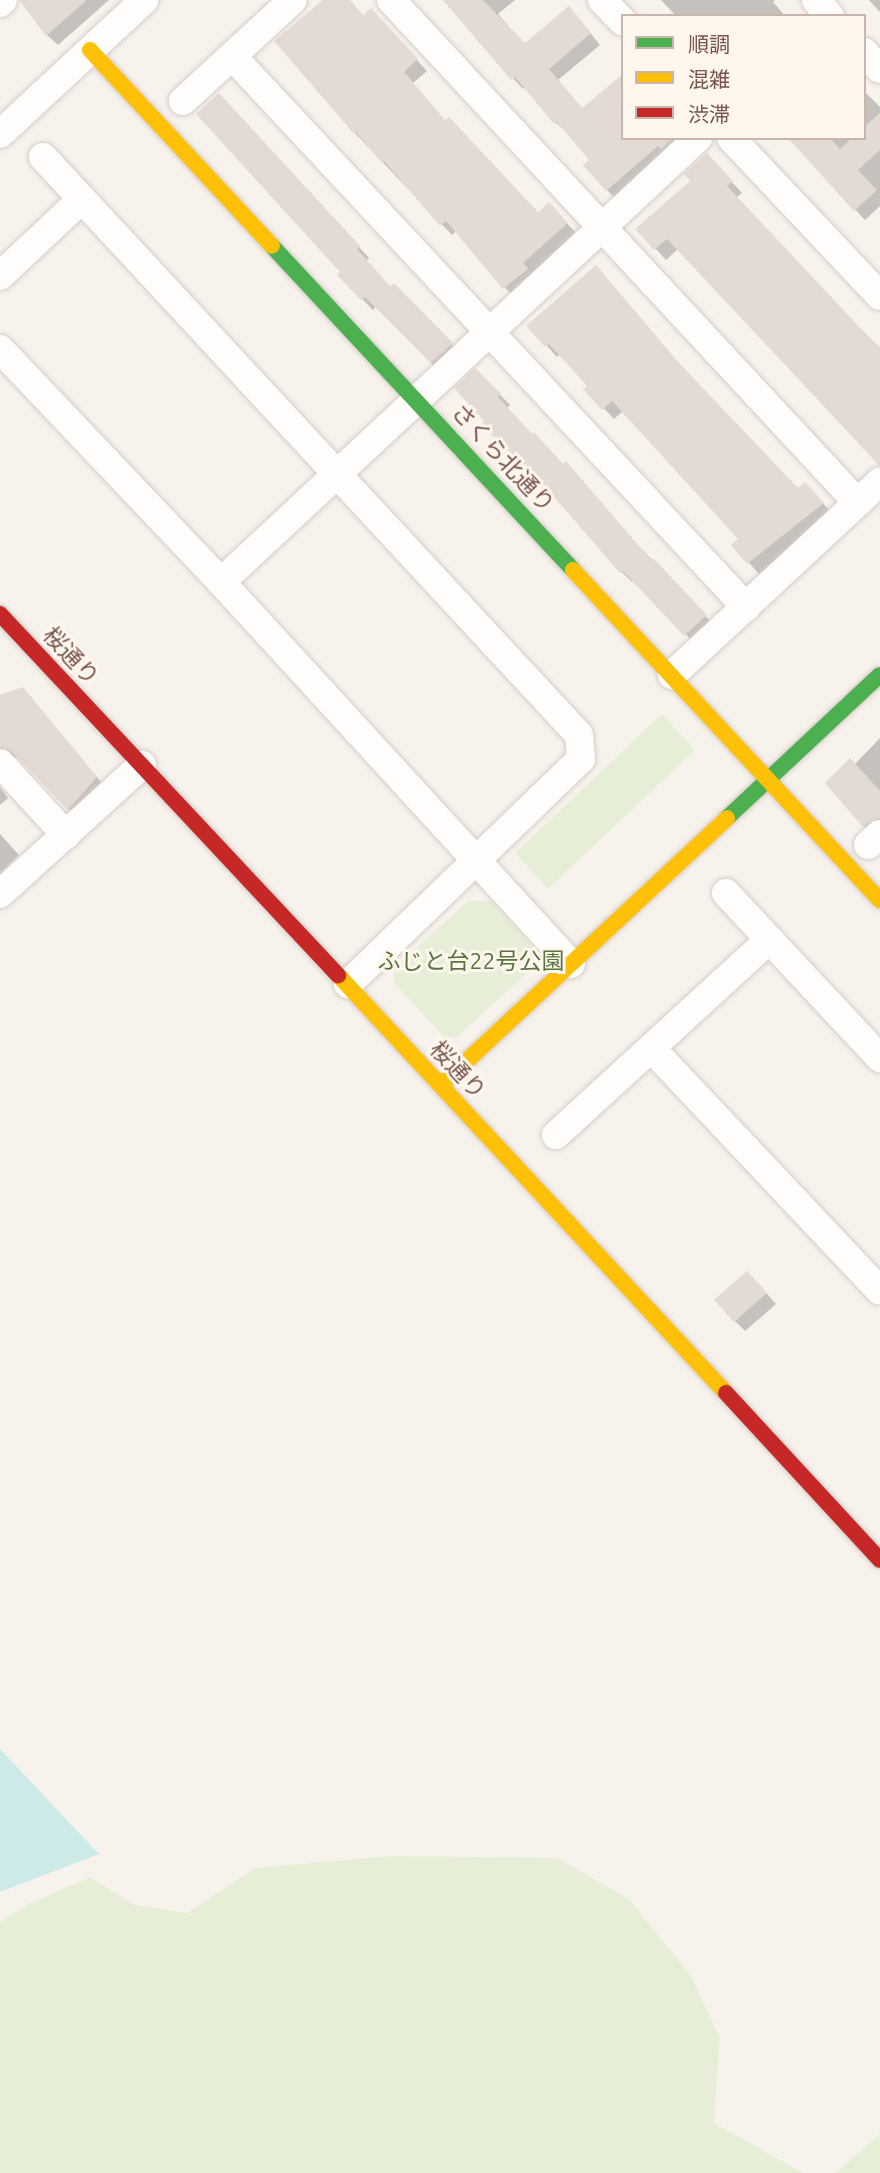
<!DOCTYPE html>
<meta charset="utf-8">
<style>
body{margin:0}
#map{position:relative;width:880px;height:2173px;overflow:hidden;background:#f7f2ec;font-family:Ubuntu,"Noto Sans JP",sans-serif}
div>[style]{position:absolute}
.green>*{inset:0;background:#e7eed7}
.water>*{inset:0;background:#ceeae8}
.shadow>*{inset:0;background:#0003}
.building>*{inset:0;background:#e4dad4}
.roads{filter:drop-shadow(0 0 2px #d6cdc8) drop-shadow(0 0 2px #d6cdc8)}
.street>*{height:28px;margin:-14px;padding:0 14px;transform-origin:14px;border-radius:14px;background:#fefdfc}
.fast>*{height:16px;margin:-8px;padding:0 8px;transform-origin:8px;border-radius:8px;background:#4caf50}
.slow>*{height:16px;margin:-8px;padding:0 8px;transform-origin:8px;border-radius:8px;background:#ffc107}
.jam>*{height:16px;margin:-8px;padding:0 8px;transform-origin:8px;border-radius:8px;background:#c62828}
span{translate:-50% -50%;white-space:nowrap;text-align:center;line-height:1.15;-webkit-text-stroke:6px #fff6ee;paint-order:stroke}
.street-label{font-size:23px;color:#76554c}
.park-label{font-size:23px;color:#587541}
.legend{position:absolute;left:621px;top:14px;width:245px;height:126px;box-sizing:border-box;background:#fff6ee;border:2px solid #c8b6ad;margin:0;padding:9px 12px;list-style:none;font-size:21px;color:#76554c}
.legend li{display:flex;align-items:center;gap:14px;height:35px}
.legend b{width:35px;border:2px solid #c8b6ad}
</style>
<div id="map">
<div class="green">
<div style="clip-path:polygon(662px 714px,695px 750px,548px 889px,515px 853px)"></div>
<div style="clip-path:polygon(468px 901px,491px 901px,533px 947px,531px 969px,456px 1038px,443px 1036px,394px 983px,393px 970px)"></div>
<div style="clip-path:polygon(391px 1856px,558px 1858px,630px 1900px,691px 1976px,720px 2038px,714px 2123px,803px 2173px,0 2173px,0 1922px,27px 1905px,90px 1877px,135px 1905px,187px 1913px,255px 1868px)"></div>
<div style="clip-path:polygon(880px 2134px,880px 2173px,835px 2173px)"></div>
</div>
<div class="water">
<div style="clip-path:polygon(0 1749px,99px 1854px,0 1892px)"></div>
</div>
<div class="shadow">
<div style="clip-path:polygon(27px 0,109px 0,58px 45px,47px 35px)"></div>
<div style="clip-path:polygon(323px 0,349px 0,364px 17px,381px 21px,427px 71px,413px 83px,445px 122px,538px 214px,559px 215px,577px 234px,515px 299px,456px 231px,452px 235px,355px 133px,277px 41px)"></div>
<div style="clip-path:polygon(443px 0,515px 0,498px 14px,525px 45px,579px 19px,600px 45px,558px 80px,583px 110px,623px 138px,682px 138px,617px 200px,607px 190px,592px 161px,568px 132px,556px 123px,525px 87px,523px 89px,513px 78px)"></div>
<div style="clip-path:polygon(661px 0,775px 0,773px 2px,785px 16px,676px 16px)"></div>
<div style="clip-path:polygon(869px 0,880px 0,880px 12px)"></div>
<div style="clip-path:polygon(864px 91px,880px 107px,880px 206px,865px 220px,789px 138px,864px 138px)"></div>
<div style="clip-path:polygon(230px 106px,369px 258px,366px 261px,391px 288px,394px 285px,462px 355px,439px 371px,376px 306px,373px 310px,362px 299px,340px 275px,343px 272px)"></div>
<div style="clip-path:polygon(719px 168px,742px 193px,736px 198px,828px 297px,880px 348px,880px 466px,678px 249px,666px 260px,638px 229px)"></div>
<div style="clip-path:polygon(529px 326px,689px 376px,798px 490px,815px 495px,833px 514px,759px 574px,733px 545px,741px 539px,623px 411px,614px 419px,586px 389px,590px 386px,560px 354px,557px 357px)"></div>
<div style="clip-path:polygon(475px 370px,510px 405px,507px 408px,716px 627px,696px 645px,634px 580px,632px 582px,622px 572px,486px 421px)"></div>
<div style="clip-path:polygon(23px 689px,107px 789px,79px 819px,23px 761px,16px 757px,0 760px,0 697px)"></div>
<div style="clip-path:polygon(880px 738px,880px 833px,875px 837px,864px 826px,854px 765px)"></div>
<div style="clip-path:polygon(0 787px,8px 798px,0 805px)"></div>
<div style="clip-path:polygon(0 834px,19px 855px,0 874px)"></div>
<div style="clip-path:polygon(758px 1283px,776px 1304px,745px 1331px,735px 1321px)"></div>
</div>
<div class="building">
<div style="clip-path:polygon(19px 0,87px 0,46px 36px)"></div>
<div style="clip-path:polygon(323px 0,350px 0,363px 15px,371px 8px,418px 59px,404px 72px,445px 120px,449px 117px,538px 212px,549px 202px,568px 223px,523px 263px,528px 269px,503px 289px,446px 221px,440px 226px,384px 161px,382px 163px,356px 132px,354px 134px,274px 41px)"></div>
<div style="clip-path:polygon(443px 0,483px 0,525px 43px,569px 6px,591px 33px,549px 69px,582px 108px,623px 74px,623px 138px,673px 138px,661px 149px,658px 146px,606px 191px,583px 165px,589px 160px,557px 122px,554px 124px,515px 77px,511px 80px)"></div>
<div style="clip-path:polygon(219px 93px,360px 246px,357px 249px,390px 286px,394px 283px,453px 343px,431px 363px,365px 297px,361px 300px,337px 275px,340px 272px,196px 114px)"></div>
<div style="clip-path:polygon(880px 113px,880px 150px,858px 170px,877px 190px,854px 211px,788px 138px,830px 138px,840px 149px,852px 138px,864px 138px,864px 127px)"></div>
<div style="clip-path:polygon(707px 153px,733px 181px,727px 186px,880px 349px,880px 466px,667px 239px,654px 250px,635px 229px,690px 181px,684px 174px)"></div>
<div style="clip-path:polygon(596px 265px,679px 363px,798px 488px,805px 482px,824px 503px,747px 564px,731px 545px,738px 539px,612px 401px,602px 410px,583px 389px,587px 386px,549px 344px,545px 347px,526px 326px)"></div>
<div style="clip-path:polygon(475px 368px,501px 394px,498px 397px,532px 434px,534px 432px,563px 464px,566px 461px,651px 560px,653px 558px,707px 615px,684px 636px,623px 571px,620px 573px,537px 477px,534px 479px,481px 424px,484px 421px,454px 388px)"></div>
<div style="clip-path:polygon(23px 687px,97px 777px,68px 810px,12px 752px,0 747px,0 695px)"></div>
<div style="clip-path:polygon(850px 758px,880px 791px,880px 818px,863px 827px,825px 783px)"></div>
<div style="clip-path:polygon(747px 1271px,767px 1293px,734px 1322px,714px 1300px)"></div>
</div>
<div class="roads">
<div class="street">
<div style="left:391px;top:0;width:686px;rotate:47.13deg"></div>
<div style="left:602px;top:0;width:30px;rotate:46deg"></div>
<div style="left:816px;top:0;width:21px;rotate:49deg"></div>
<div style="left:0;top:3px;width:4px;rotate:-45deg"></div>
<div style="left:864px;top:52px;width:23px;rotate:47deg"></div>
<div style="left:232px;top:56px;width:754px;rotate:46.99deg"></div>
<div style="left:183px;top:101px;width:149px;rotate:-42.6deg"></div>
<div style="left:0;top:134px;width:197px;rotate:-42.9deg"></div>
<div style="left:731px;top:138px;width:217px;rotate:46.7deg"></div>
<div style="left:43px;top:157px;width:788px;rotate:47.16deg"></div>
<div style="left:579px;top:735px;width:24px;rotate:85deg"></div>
<div style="left:581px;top:759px;width:324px;rotate:136deg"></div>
<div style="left:0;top:276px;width:112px;rotate:-43.2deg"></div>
<div style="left:0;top:349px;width:321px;rotate:46.5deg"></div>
<div style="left:221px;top:582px;width:518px;rotate:47.5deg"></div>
<div style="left:221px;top:582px;width:652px;rotate:-42.95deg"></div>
<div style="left:672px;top:675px;width:284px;rotate:-42.9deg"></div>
<div style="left:0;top:763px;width:98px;rotate:47.5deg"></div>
<div style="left:868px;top:845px;width:16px;rotate:-43deg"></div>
<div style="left:726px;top:893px;width:226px;rotate:47deg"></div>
<div style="left:0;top:894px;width:192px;rotate:-42.3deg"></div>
<div style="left:652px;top:1049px;width:332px;rotate:46.7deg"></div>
<div style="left:556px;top:1135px;width:289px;rotate:-42.5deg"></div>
</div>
<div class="fast">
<div style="left:272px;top:246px;width:442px;rotate:47.1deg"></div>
<div style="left:727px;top:818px;width:209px;rotate:-43.1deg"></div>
</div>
<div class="slow">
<div style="left:90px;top:50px;width:267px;rotate:47.1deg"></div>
<div style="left:573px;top:570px;width:451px;rotate:47.1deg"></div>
<div style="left:338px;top:975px;width:570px;rotate:47.13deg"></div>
<div style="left:441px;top:1085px;width:391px;rotate:-43deg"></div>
</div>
<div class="jam">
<div style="left:0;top:614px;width:495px;rotate:46.9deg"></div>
<div style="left:726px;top:1393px;width:227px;rotate:47.3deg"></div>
</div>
</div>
<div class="street-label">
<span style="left:503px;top:458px;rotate:47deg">さくら北通り</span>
<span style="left:71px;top:656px;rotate:47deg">桜通り</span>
<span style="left:458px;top:1070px;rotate:47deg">桜通り</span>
</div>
<div class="park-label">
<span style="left:471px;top:961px">ふじと台22号公園</span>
</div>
<ul class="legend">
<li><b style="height:9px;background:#4caf50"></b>順調</li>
<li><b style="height:9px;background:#ffc107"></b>混雑</li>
<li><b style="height:9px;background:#c62828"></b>渋滞</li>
</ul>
</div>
